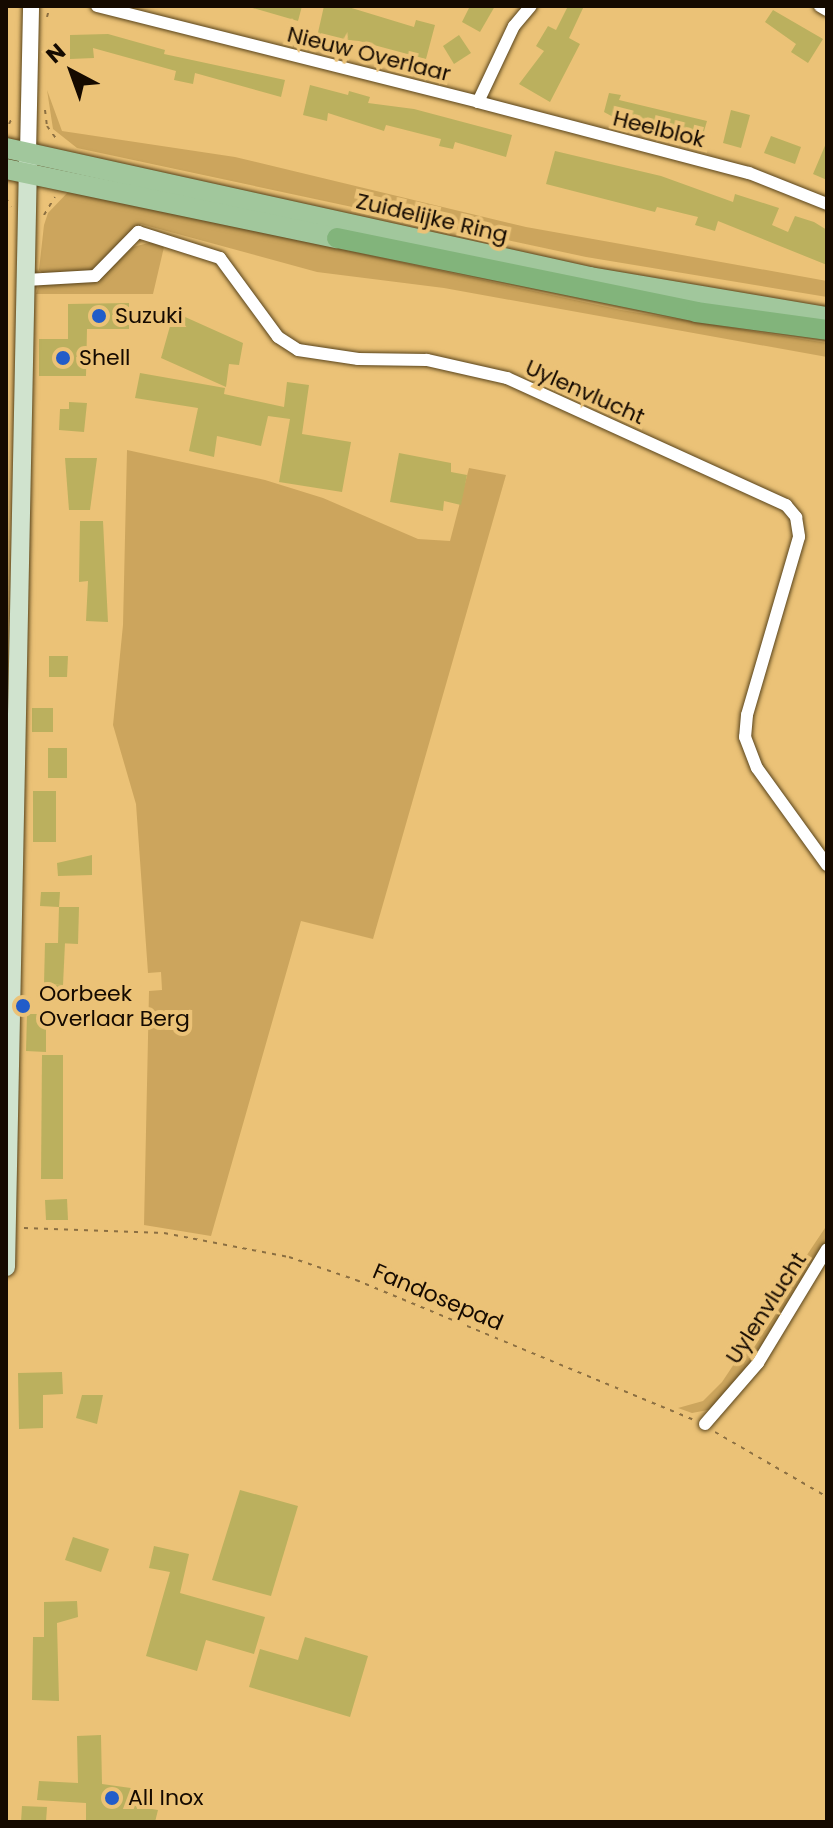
<!DOCTYPE html>
<style>
body{margin:0}
#map{position:relative;width:833px;height:1828px;overflow:hidden;background:#ebc277;font-family:Poppins,sans-serif}
div>[style]{position:absolute}
.green>*{inset:0;background:#cca55d}
.building>*{inset:0;background:#bbb05e}
.path>*{height:2px;margin-top:-1px;transform-origin:0;background:repeating-linear-gradient(90deg,#8b6f42 0 4px,transparent 0 10px)}
.roads{filter:drop-shadow(0 0 2px #58431b) drop-shadow(0 0 2px #58431b)}
.minor>*{height:12px;margin:-6px;padding:0 6px;transform-origin:6px;border-radius:6px;background:#fff}
.tertiary>*{height:16px;margin:-8px;padding:0 8px;transform-origin:8px;border-radius:8px;background:#fff}
.secondary>*{height:18px;margin:-9px;padding:0 9px;transform-origin:9px;border-radius:9px;background:#d0e3ce}
.primary>*{height:20px;margin:-10px;padding:0 10px;transform-origin:10px;border-radius:10px;background:#a1c79c}
.trunk>*{height:20px;margin:-10px;padding:0 10px;transform-origin:10px;border-radius:10px;background:#82b47b}
.dots>*{width:22px;height:22px;translate:-50% -50%;box-sizing:border-box;border:4px solid #ebc277;border-radius:50%}
span{translate:-50% -50%;white-space:nowrap;text-align:center;line-height:1.15;-webkit-text-stroke:8px #ebc277;paint-order:stroke}
.street-label{font-size:22px;color:#150a00}
.poi-label{font-size:22px;color:#150a00}
.left{translate:0 -50%;text-align:left}
.frame{position:absolute;inset:0;border:8px solid #150a00;pointer-events:none}
.north{position:absolute;left:32px;top:32px;width:80px;height:80px;-webkit-text-stroke:6px #ebc277;paint-order:stroke;rotate:319deg;font-size:22px;font-weight:700;line-height:32px;text-align:center;color:#150a00}
.north::after{content:'';display:block;margin:auto;width:28px;height:36px;background:#150a00;clip-path:polygon(50% 0,100% 100%,50% 72%,0 100%)}
</style>
<div id="map">
<div class="green">
<div style="clip-path:polygon(47px 90px,62px 131px,235px 157px,526px 227px,827px 281px,827px 297px,586px 257px,77px 148px,53px 129px)"></div>
<div style="clip-path:polygon(70px 190px,621px 310px,827px 343px,827px 357px,444px 288px,317px 272px,141px 224px,91px 271px,44px 274px,39px 270px,44px 225px,48px 213px)"></div>
<div style="clip-path:polygon(152px 242px,164px 247px,153px 294px,36px 294px,39px 285px,99px 279px,133px 247px)"></div>
<div style="clip-path:polygon(127px 450px,265px 480px,323px 498px,418px 539px,450px 541px,469px 468px,506px 475px,373px 939px,301px 921px,211px 1236px,144px 1225px,149px 991px,162px 990px,161px 972px,148px 973px,136px 804px,113px 725px,123px 625px)"></div>
<div style="clip-path:polygon(827px 1225px,827px 1242px,755px 1362px,713px 1409px,692px 1413px,678px 1408px,703px 1401px,722px 1382px)"></div>
</div>
<div class="building">
<div style="clip-path:polygon(246px 6px,302px 6px,298px 21px)"></div>
<div style="clip-path:polygon(324px 6px,345px 6px,414px 27px,416px 20px,435px 25px,426px 59px,359px 41px,317px 37px)"></div>
<div style="clip-path:polygon(470px 6px,495px 6px,480px 32px,462px 22px)"></div>
<div style="clip-path:polygon(568px 6px,584px 6px,569px 38px,580px 44px,550px 102px,519px 84px,544px 51px,536px 46px,548px 26px,556px 30px)"></div>
<div style="clip-path:polygon(773px 10px,823px 39px,808px 63px,791px 52px,796px 44px,765px 22px)"></div>
<div style="clip-path:polygon(108px 34px,165px 50px,164px 54px,285px 80px,281px 97px,195px 73px,193px 84px,174px 80px,176px 71px,93px 48px,94px 58px,70px 59px,70px 35px)"></div>
<div style="clip-path:polygon(459px 35px,471px 53px,454px 64px,443px 46px)"></div>
<div style="clip-path:polygon(310px 85px,348px 95px,349px 91px,370px 97px,368px 103px,414px 109px,512px 135px,506px 157px,455px 142px,453px 149px,439px 146px,441px 139px,386px 125px,384px 131px,328px 113px,327px 121px,303px 115px)"></div>
<div style="clip-path:polygon(609px 93px,621px 95px,619px 100px,707px 121px,702px 138px,615px 118px,604px 112px)"></div>
<div style="clip-path:polygon(731px 110px,750px 115px,741px 148px,723px 143px)"></div>
<div style="clip-path:polygon(771px 136px,801px 147px,795px 164px,764px 153px)"></div>
<div style="clip-path:polygon(827px 141px,827px 180px,813px 174px)"></div>
<div style="clip-path:polygon(555px 151px,661px 176px,733px 202px,735px 194px,779px 208px,772px 225px,788px 232px,795px 216px,814px 222px,827px 230px,827px 265px,718px 221px,715px 231px,695px 225px,698px 217px,657px 207px,655px 212px,546px 184px)"></div>
<div style="clip-path:polygon(129px 303px,129px 329px,87px 329px,86px 376px,39px 376px,39px 339px,68px 339px,68px 304px)"></div>
<div style="clip-path:polygon(174px 312px,243px 343px,239px 365px,229px 364px,226px 387px,161px 358px)"></div>
<div style="clip-path:polygon(140px 373px,225px 388px,224px 394px,284px 407px,287px 382px,309px 385px,302px 434px,351px 442px,342px 492px,279px 482px,290px 419px,268px 416px,261px 446px,217px 436px,214px 457px,189px 451px,198px 408px,135px 398px)"></div>
<div style="clip-path:polygon(69px 402px,87px 403px,84px 432px,59px 430px,60px 409px,69px 409px)"></div>
<div style="clip-path:polygon(399px 453px,451px 463px,451px 472px,467px 475px,461px 505px,444px 501px,443px 511px,390px 502px)"></div>
<div style="clip-path:polygon(65px 458px,97px 458px,90px 510px,69px 510px)"></div>
<div style="clip-path:polygon(80px 521px,103px 521px,108px 622px,86px 621px,88px 581px,79px 582px)"></div>
<div style="clip-path:polygon(49px 656px,68px 656px,67px 677px,49px 677px)"></div>
<div style="clip-path:polygon(32px 708px,53px 708px,53px 732px,32px 732px)"></div>
<div style="clip-path:polygon(48px 748px,67px 748px,67px 778px,48px 778px)"></div>
<div style="clip-path:polygon(33px 791px,56px 791px,56px 842px,33px 842px)"></div>
<div style="clip-path:polygon(92px 855px,92px 875px,58px 876px,57px 863px)"></div>
<div style="clip-path:polygon(41px 892px,60px 892px,59px 907px,40px 906px)"></div>
<div style="clip-path:polygon(59px 907px,79px 907px,78px 944px,58px 943px)"></div>
<div style="clip-path:polygon(45px 943px,65px 943px,63px 985px,44px 984px)"></div>
<div style="clip-path:polygon(56px 985px,87px 988px,85px 1004px,55px 1001px)"></div>
<div style="clip-path:polygon(27px 1014px,46px 1014px,46px 1052px,26px 1051px)"></div>
<div style="clip-path:polygon(42px 1055px,63px 1055px,63px 1179px,41px 1179px)"></div>
<div style="clip-path:polygon(67px 1199px,68px 1220px,46px 1220px,45px 1200px)"></div>
<div style="clip-path:polygon(62px 1372px,63px 1394px,43px 1395px,43px 1428px,19px 1429px,18px 1373px)"></div>
<div style="clip-path:polygon(82px 1395px,103px 1395px,97px 1424px,76px 1418px)"></div>
<div style="clip-path:polygon(240px 1490px,298px 1506px,271px 1596px,212px 1580px)"></div>
<div style="clip-path:polygon(73px 1537px,109px 1549px,101px 1572px,65px 1560px)"></div>
<div style="clip-path:polygon(154px 1546px,189px 1554px,180px 1593px,265px 1617px,254px 1654px,206px 1640px,197px 1671px,146px 1656px,170px 1572px,149px 1568px)"></div>
<div style="clip-path:polygon(77px 1601px,78px 1617px,57px 1623px,59px 1701px,32px 1700px,33px 1637px,44px 1637px,44px 1602px)"></div>
<div style="clip-path:polygon(305px 1637px,368px 1656px,350px 1717px,249px 1687px,260px 1649px,298px 1660px)"></div>
<div style="clip-path:polygon(101px 1735px,102px 1784px,138px 1789px,135px 1806px,158px 1810px,155px 1822px,86px 1822px,86px 1803px,37px 1800px,39px 1781px,78px 1783px,77px 1736px)"></div>
<div style="clip-path:polygon(22px 1806px,47px 1807px,46px 1822px,21px 1822px)"></div>
</div>
<div class="path">
<div style="left:47px;top:17px;width:11px;rotate:-75deg"></div>
<div style="left:45px;top:110px;width:16px;rotate:83deg"></div>
<div style="left:47px;top:126px;width:17px;rotate:54deg"></div>
<div style="left:9px;top:124px;width:7px;rotate:-63deg"></div>
<div style="left:6px;top:198px;width:10px;rotate:61deg"></div>
<div style="left:44px;top:215px;width:21px;rotate:-59deg"></div>
<div style="left:24px;top:1228px;width:140px;rotate:2deg"></div>
<div style="left:164px;top:1233px;width:127px;rotate:10.9deg"></div>
<div style="left:289px;top:1257px;width:71px;rotate:18.9deg"></div>
<div style="left:356px;top:1280px;width:364px;rotate:22.5deg"></div>
<div style="left:715px;top:1432px;width:129px;rotate:30.1deg"></div>
</div>
<div class="roads">
<div class="minor">
<div style="left:97px;top:6px;width:393px;rotate:14.1deg"></div>
<div style="left:478px;top:102px;width:84px;rotate:-64.7deg"></div>
<div style="left:514px;top:26px;width:26px;rotate:-50deg"></div>
<div style="left:820px;top:6px;width:8px;rotate:30deg"></div>
<div style="left:478px;top:102px;width:280px;rotate:14.7deg"></div>
<div style="left:749px;top:173px;width:84px;rotate:21.7deg"></div>
<div style="left:26px;top:280px;width:69px;rotate:-3.3deg"></div>
<div style="left:95px;top:276px;width:62px;rotate:-45.7deg"></div>
<div style="left:138px;top:232px;width:86px;rotate:17.6deg"></div>
<div style="left:220px;top:258px;width:98px;rotate:53.7deg"></div>
<div style="left:278px;top:337px;width:24px;rotate:33deg"></div>
<div style="left:298px;top:350px;width:61px;rotate:8.5deg"></div>
<div style="left:358px;top:359px;width:69px;rotate:0.8deg"></div>
<div style="left:427px;top:360px;width:82px;rotate:12.7deg"></div>
<div style="left:507px;top:378px;width:307px;rotate:24.5deg"></div>
<div style="left:786px;top:505px;width:16px;rotate:50deg"></div>
<div style="left:796px;top:517px;width:20px;rotate:81deg"></div>
<div style="left:799px;top:537px;width:185px;rotate:106.3deg"></div>
<div style="left:747px;top:715px;width:22px;rotate:95deg"></div>
<div style="left:745px;top:737px;width:33px;rotate:69deg"></div>
<div style="left:757px;top:768px;width:120px;rotate:54.2deg"></div>
<div style="left:705px;top:1424px;width:81px;rotate:-49deg"></div>
<div style="left:758px;top:1363px;width:133px;rotate:-58.8deg"></div>
</div>
<div class="tertiary">
<div style="left:28px;top:153px;width:147px;rotate:-88.8deg"></div>
</div>
<div class="secondary">
<div style="left:6px;top:1267px;width:1107px;rotate:-88.86deg"></div>
</div>
<div class="primary">
<div style="left:6px;top:148px;width:598px;rotate:12.46deg"></div>
<div style="left:590px;top:277px;width:240px;rotate:9.6deg"></div>
<div style="left:6px;top:169px;width:338px;rotate:11.8deg"></div>
</div>
<div class="trunk">
<div style="left:337px;top:238px;width:367px;rotate:11.6deg"></div>
<div style="left:696px;top:312px;width:132px;rotate:7.8deg"></div>
</div>
</div>
<div class="dots">
<div style="left:99px;top:316px;background:#225cc9"></div>
<div style="left:63px;top:358px;background:#225cc9"></div>
<div style="left:23px;top:1006px;background:#225cc9"></div>
<div style="left:112px;top:1798px;background:#225cc9"></div>
</div>
<div class="street-label">
<span style="left:369px;top:54px;rotate:14deg">Nieuw Overlaar</span>
<span style="left:659px;top:129px;rotate:14deg">Heelblok</span>
<span style="left:432px;top:218px;rotate:13deg">Zuidelijke Ring</span>
<span style="left:585px;top:392px;rotate:24deg">Uylenvlucht</span>
<span style="left:438px;top:1297px;rotate:23deg">Fandosepad</span>
<span style="left:766px;top:1308px;rotate:-57deg">Uylenvlucht</span>
</div>
<div class="poi-label">
<span class="left" style="left:115px;top:316px">Suzuki</span>
<span class="left" style="left:79px;top:358px">Shell</span>
<span class="left" style="left:39px;top:1006px">Oorbeek<br>Overlaar Berg</span>
<span class="left" style="left:128px;top:1798px">All Inox</span>
</div>
<div class="frame"></div>
<div class="north">N</div>
</div>
